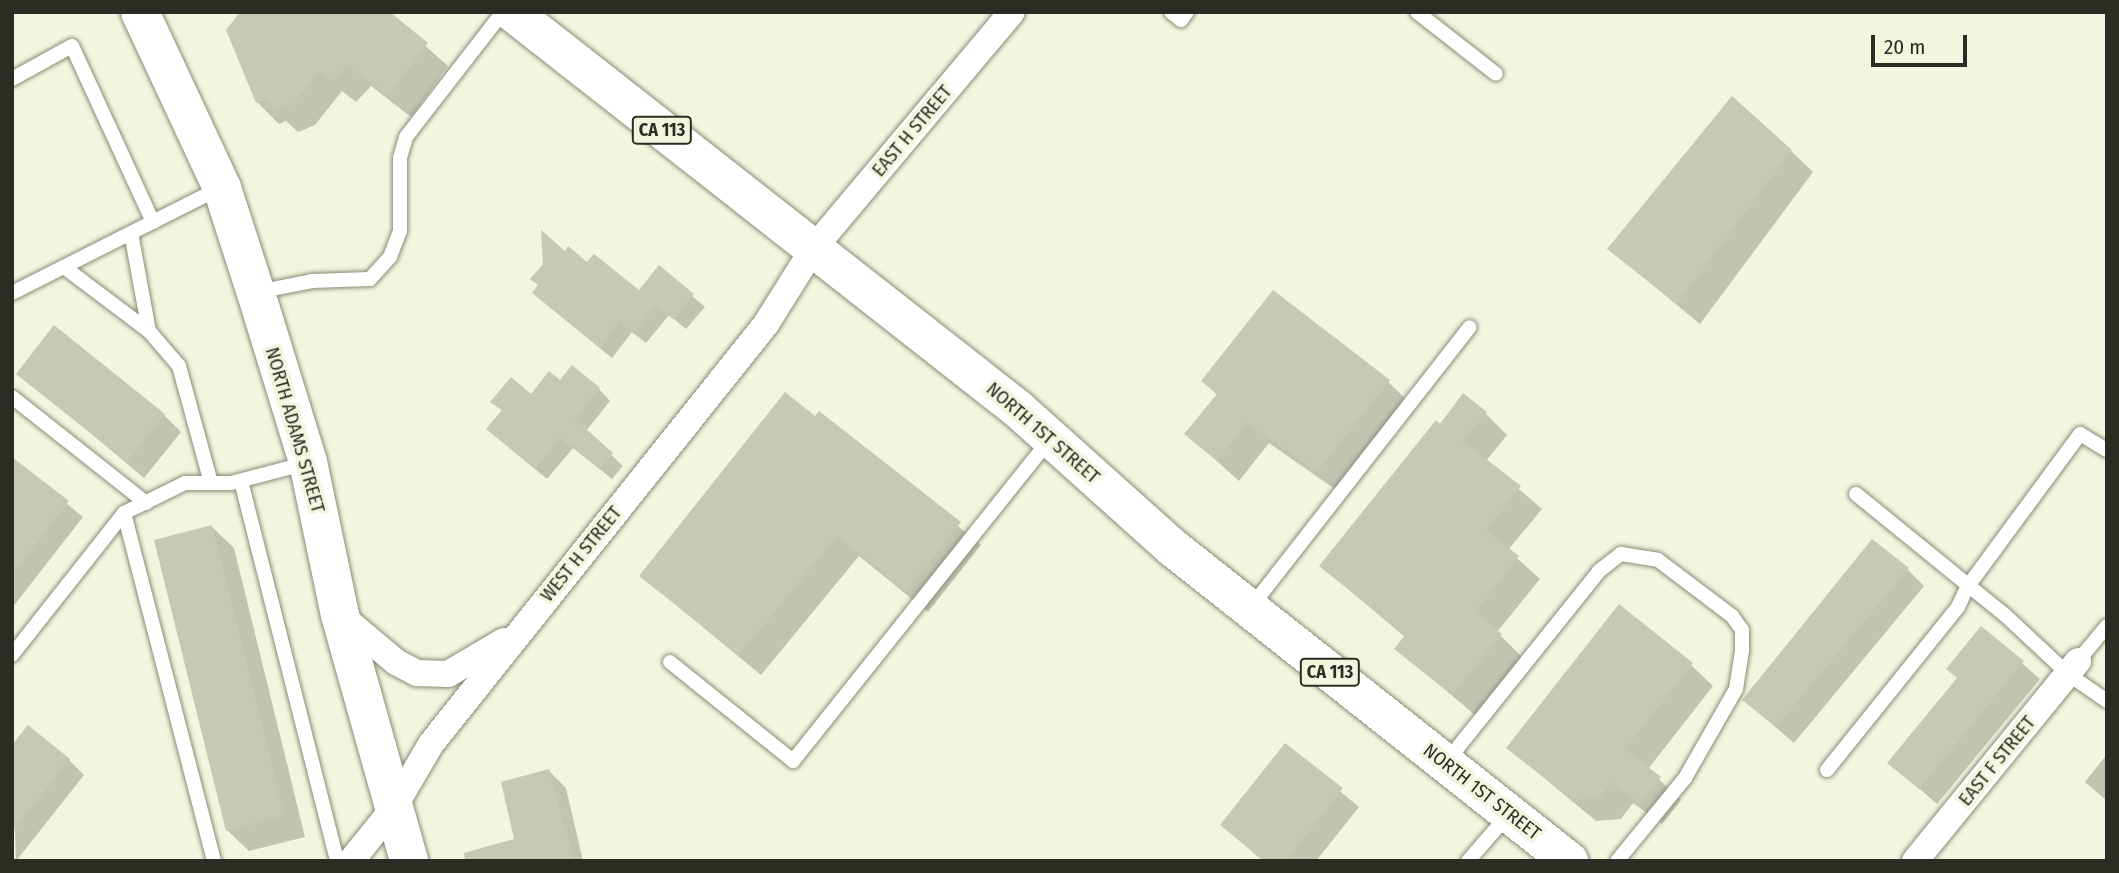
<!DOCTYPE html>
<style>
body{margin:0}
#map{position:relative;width:2119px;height:873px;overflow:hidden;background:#f3f5df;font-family:"Fira Sans Condensed",sans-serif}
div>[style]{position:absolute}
.shadow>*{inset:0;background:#0003}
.building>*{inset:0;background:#c7c9b3}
.roads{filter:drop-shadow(0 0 2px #898b76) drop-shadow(0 0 2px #898b76)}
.lane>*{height:14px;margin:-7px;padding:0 7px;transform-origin:7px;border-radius:7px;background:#fff}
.street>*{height:26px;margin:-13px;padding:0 13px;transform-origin:13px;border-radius:13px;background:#fff}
.secondary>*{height:38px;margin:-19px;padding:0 19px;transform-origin:19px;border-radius:19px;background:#fff}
.primary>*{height:38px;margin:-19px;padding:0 19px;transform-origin:19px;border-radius:19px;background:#fff}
span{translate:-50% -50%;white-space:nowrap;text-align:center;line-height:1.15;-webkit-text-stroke:7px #f3f5df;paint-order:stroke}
.shield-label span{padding:2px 5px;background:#f3f5df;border:2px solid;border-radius:5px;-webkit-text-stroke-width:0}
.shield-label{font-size:18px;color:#2c2c24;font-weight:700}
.street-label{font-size:19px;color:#2c2c24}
.frame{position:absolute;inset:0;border:14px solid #2c2c24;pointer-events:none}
.scale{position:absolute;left:1871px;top:35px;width:96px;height:32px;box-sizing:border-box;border:4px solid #2c2c24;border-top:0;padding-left:9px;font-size:21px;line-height:24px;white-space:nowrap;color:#2c2c24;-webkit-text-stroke:5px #f3f5df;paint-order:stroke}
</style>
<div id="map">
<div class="shadow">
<div style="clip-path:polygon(387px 12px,448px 66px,411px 117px,371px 86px,356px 102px,342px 91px,315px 125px,298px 132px,286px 121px,279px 124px,257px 102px)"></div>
<div style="clip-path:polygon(1791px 151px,1813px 172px,1700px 324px,1609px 249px)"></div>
<div style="clip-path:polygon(565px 253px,640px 293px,659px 268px,705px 307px,686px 329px,669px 315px,646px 343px,632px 332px,612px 358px,546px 304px)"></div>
<div style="clip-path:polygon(19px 373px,164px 415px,181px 432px,144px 478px)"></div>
<div style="clip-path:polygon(1204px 381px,1388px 382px,1410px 403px,1339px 492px,1269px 443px,1239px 481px,1187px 434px,1218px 396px)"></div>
<div style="clip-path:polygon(561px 383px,599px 389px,610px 401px,586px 431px,623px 466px,612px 479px,573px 448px,547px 479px,500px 440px,503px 412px,493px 402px,532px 396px)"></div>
<div style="clip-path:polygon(820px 413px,981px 545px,928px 612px,859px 556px,761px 675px,641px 576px)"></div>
<div style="clip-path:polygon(1485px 413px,1507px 435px,1486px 461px,1542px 509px,1508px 550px,1540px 579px,1497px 632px,1522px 657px,1475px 715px,1397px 649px,1405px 637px,1321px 566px,1440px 427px)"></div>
<div style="clip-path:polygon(12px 459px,83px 517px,12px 608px)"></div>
<div style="clip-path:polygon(212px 527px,234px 548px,305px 837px,249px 851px,227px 830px)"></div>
<div style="clip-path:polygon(1907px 569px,1924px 586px,1794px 743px,1744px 700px)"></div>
<div style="clip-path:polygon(1982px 628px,2040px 679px,1937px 804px,1889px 762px,1958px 678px)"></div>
<div style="clip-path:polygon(1691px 665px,1713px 686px,1648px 769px,1681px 800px,1662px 824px,1633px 803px,1621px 819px,1596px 821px,1508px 748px)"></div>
<div style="clip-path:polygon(1286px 746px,1359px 807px,1316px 861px,1263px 861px,1222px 825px)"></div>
<div style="clip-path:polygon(12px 748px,69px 760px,84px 775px,16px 861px)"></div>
<div style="clip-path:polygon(2107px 754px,2107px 801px,2085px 782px)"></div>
<div style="clip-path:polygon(549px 771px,566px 788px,583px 861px,479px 861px,516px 840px)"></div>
</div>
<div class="building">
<div style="clip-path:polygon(240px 12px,390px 12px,428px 43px,389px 96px,348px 66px,334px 81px,320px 71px,293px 104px,275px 112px,268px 98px,256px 103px,226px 30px)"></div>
<div style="clip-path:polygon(1732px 96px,1792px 150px,1677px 304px,1607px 249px)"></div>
<div style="clip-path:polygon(541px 230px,565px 251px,568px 246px,587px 262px,594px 254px,639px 290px,659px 265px,694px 294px,673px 319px,656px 305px,634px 333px,620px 321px,600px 348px,532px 293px,538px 285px,530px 279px,543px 264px)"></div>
<div style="clip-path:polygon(1273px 290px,1390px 380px,1317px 472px,1247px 423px,1217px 461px,1184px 434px,1217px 394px,1201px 381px)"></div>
<div style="clip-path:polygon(54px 325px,165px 414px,127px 462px,16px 374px)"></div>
<div style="clip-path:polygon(572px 365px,600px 388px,575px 419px,613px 453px,600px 469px,560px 438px,535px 469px,486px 429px,502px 410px,490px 402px,511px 377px,531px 394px,549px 371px,560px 380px)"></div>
<div style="clip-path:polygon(785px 392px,815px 416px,819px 411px,961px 522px,906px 592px,837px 536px,739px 655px,639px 576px)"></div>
<div style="clip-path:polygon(1463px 393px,1487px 412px,1463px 441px,1521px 486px,1486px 530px,1519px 556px,1475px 612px,1502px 634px,1452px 695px,1394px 649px,1405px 635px,1319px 566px,1436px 420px,1440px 424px)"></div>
<div style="clip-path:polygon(12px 457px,69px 501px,12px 575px)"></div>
<div style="clip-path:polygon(212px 525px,284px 816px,226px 831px,154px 540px)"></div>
<div style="clip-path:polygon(1872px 539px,1909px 568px,1776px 727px,1742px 700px)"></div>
<div style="clip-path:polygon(1619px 604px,1693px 663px,1625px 749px,1661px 777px,1640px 804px,1611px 783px,1599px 798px,1573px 800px,1506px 748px)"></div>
<div style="clip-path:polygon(1981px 626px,2024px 661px,1919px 789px,1887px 763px,1957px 678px,1946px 669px)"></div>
<div style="clip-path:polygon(28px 725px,70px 759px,12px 832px,12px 745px)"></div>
<div style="clip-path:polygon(1285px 743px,1343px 788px,1286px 861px,1264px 861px,1220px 825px)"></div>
<div style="clip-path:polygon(549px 769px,574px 861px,465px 861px,464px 853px,514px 839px,501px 782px)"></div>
</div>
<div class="roads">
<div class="lane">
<div style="left:1171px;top:12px;width:13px;rotate:39deg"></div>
<div style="left:1181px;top:20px;width:10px;rotate:-53deg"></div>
<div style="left:1417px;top:12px;width:100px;rotate:38.1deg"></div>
<div style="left:12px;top:79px;width:68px;rotate:-28.8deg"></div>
<div style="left:72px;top:46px;width:194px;rotate:65.3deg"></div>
<div style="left:131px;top:233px;width:100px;rotate:79.6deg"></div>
<div style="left:149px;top:331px;width:46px;rotate:49.4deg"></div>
<div style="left:179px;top:366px;width:121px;rotate:74.7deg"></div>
<div style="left:64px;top:267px;width:106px;rotate:37deg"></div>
<div style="left:257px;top:292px;width:56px;rotate:-11.3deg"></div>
<div style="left:312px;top:281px;width:58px;rotate:-2deg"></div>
<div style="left:370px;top:279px;width:30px;rotate:-48deg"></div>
<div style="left:390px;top:257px;width:28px;rotate:-69deg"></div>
<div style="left:400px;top:231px;width:73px;rotate:-90deg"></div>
<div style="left:400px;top:158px;width:22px;rotate:-74deg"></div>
<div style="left:406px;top:137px;width:158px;rotate:-52.2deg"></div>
<div style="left:12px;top:293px;width:233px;rotate:-26.8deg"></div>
<div style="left:12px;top:397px;width:171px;rotate:38.3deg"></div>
<div style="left:241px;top:481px;width:392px;rotate:75.8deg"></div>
<div style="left:1856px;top:494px;width:192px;rotate:39.1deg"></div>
<div style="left:2005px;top:615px;width:86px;rotate:43.1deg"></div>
<div style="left:2068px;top:674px;width:47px;rotate:34.7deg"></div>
<div style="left:124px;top:513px;width:359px;rotate:75.5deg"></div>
<div style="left:1251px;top:607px;width:355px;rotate:-52deg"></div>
<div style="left:12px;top:655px;width:181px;rotate:-51.7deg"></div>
<div style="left:124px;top:513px;width:68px;rotate:-26.2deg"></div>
<div style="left:185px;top:483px;width:46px"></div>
<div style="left:231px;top:483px;width:79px;rotate:-14.7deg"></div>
<div style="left:2078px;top:661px;width:45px;rotate:-50.4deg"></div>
<div style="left:670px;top:662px;width:158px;rotate:38.8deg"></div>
<div style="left:793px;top:761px;width:412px;rotate:-51.4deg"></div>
<div style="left:1447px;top:761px;width:243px;rotate:-51.3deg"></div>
<div style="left:1599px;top:571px;width:28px;rotate:-38deg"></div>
<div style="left:1621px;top:554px;width:37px;rotate:9deg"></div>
<div style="left:1658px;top:560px;width:93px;rotate:37.1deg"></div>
<div style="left:1732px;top:616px;width:17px;rotate:54deg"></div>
<div style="left:1742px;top:630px;width:21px;rotate:90deg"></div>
<div style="left:1742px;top:651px;width:38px;rotate:99deg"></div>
<div style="left:1736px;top:689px;width:103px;rotate:119.8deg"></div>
<div style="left:1685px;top:778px;width:107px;rotate:129.3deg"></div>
<div style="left:1827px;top:770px;width:209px;rotate:-51.2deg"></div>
<div style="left:1958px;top:607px;width:23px;rotate:-65deg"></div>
<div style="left:1968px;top:586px;width:189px;rotate:-53.6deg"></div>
<div style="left:2080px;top:434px;width:31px;rotate:31deg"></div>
<div style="left:1468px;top:861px;width:61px;rotate:-49deg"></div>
</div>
<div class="street">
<div style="left:340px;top:615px;width:73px;rotate:40deg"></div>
<div style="left:396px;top:662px;width:24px;rotate:28deg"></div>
<div style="left:417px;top:673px;width:31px;rotate:2deg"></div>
<div style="left:448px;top:674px;width:65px;rotate:-30.5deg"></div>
<div style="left:351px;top:861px;width:67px;rotate:-51.1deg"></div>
<div style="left:393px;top:809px;width:75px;rotate:-59.7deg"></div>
<div style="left:431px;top:744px;width:537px;rotate:-51.42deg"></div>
<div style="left:766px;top:324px;width:89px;rotate:-57.9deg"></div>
<div style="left:813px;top:249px;width:309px;rotate:-50deg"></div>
<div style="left:1915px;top:861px;width:258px;rotate:-50.8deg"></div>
</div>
<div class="secondary">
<div style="left:140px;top:12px;width:194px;rotate:65deg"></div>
<div style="left:222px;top:188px;width:110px;rotate:72.1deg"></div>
<div style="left:256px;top:293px;width:177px;rotate:72.9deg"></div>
<div style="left:308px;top:462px;width:156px;rotate:78.2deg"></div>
<div style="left:340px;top:615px;width:255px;rotate:74.3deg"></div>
</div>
<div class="primary">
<div style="left:512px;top:12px;width:643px;rotate:38.12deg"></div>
<div style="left:1018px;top:409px;width:208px;rotate:41.9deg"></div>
<div style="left:1173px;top:548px;width:505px;rotate:38.32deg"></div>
</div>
</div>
<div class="shield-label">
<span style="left:662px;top:130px">CA 113</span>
<span style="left:1330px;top:672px">CA 113</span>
</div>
<div class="street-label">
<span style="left:912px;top:131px;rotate:-50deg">EAST H STREET</span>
<span style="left:295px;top:430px;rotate:74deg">NORTH ADAMS STREET</span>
<span style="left:1043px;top:433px;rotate:41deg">NORTH 1ST STREET</span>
<span style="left:581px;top:554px;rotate:-51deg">WEST H STREET</span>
<span style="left:1997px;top:761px;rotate:-51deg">EAST F STREET</span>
<span style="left:1482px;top:792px;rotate:38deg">NORTH 1ST STREET</span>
</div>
<div class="frame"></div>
<div class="scale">20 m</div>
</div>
